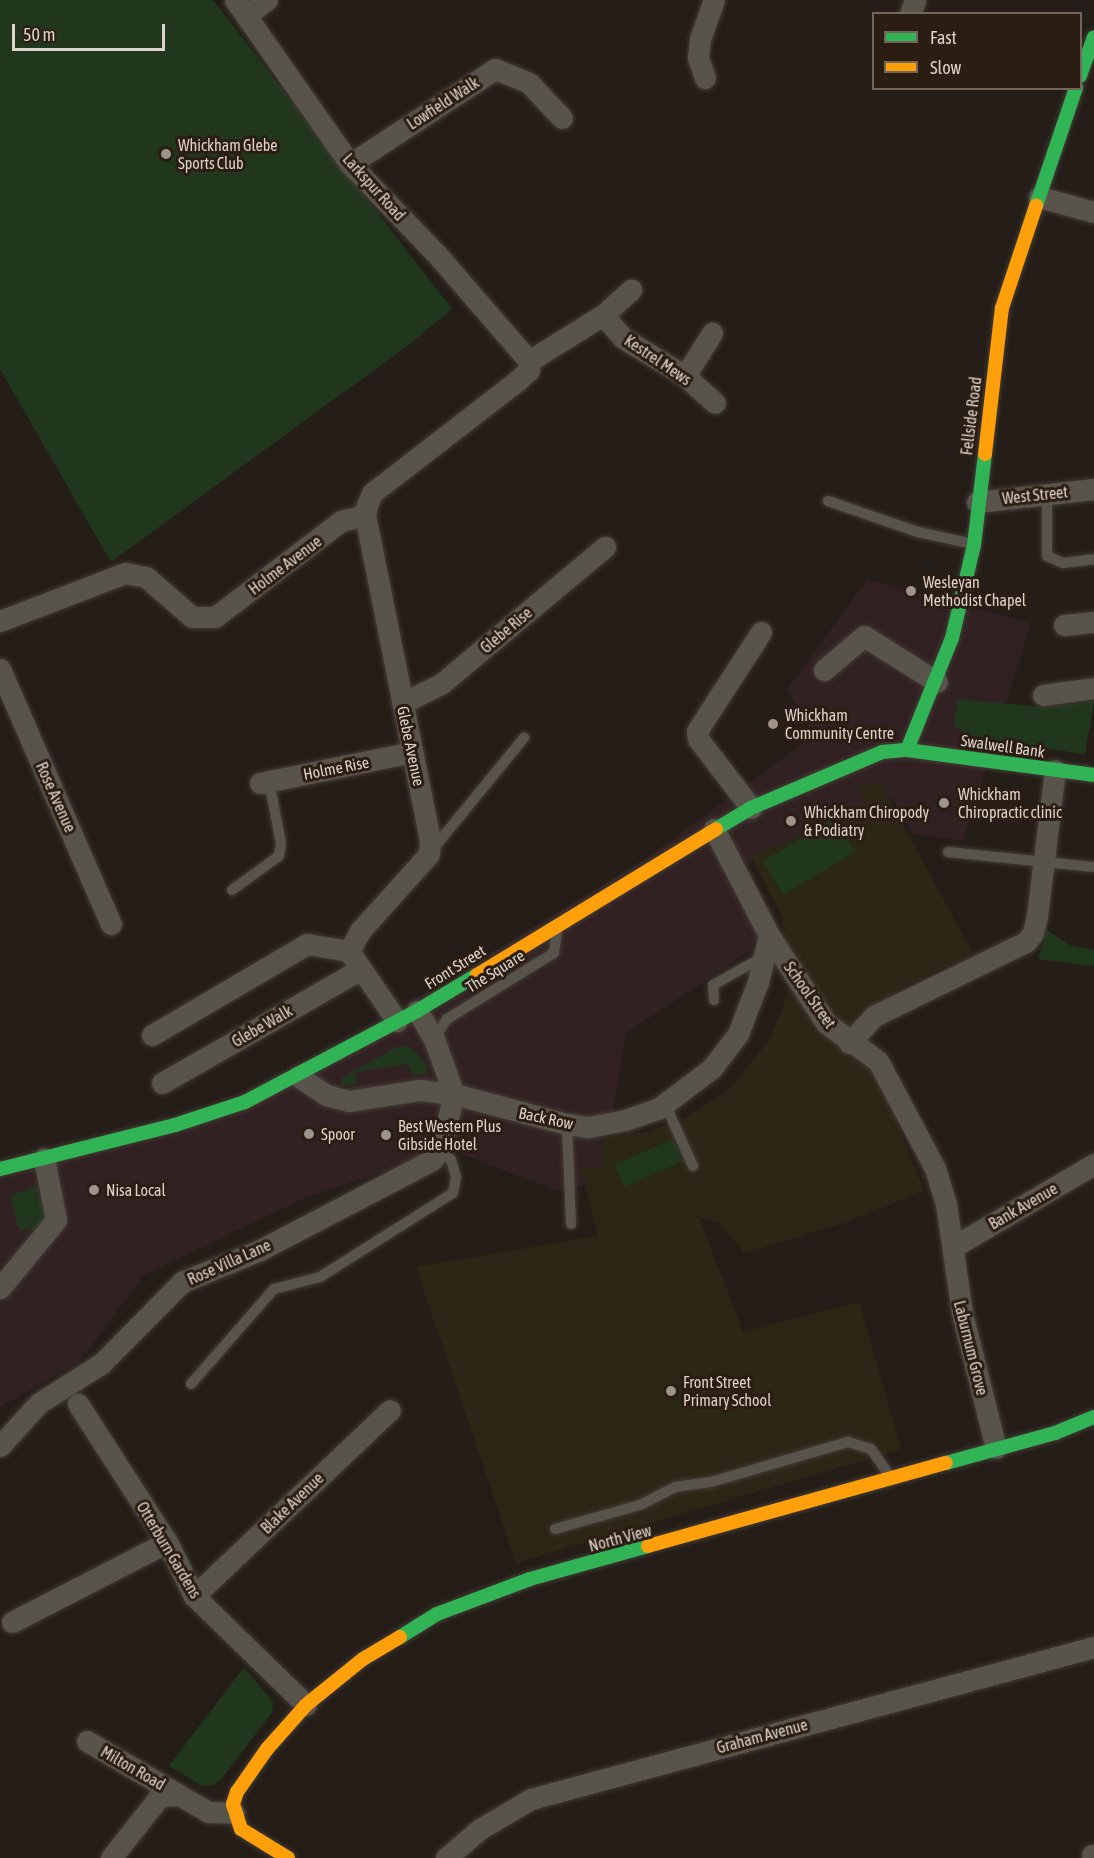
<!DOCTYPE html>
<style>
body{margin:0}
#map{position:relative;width:1094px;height:1858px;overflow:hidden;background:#251e18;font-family:"Asap Condensed",sans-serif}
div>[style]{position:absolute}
.commercial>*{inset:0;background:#322122}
.education>*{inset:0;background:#2c2616}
.green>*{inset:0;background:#20371d}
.roads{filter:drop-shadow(0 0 2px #423b36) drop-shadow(0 0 2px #423b36)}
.lane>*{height:10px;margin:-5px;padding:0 5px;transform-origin:5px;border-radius:5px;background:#59544b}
.street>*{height:21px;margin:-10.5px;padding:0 10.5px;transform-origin:10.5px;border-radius:10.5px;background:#59544b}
.fast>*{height:14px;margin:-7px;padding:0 7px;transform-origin:7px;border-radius:7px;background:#30b455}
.slow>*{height:14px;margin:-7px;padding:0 7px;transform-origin:7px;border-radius:7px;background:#ff9f0a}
.dots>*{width:16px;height:16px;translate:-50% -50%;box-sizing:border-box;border:3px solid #2b1d12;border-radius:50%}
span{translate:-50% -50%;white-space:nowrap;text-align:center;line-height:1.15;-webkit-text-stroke:6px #2b1d12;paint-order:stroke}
.street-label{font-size:16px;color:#ddd3cc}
.poi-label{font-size:16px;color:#ddd3cc}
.left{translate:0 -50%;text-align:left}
.legend{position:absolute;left:872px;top:12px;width:210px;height:78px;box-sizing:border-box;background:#2b1d12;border:2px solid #72665c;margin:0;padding:8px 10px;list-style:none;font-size:18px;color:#ddd3cc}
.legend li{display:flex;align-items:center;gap:12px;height:30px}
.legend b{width:30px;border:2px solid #72665c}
.scale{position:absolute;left:12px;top:24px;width:153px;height:27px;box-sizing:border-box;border:3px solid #ddd3cc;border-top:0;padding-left:8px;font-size:18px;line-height:21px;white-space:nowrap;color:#ddd3cc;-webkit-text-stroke:4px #2b1d12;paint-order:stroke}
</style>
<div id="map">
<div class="commercial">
<div style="clip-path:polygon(867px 580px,1031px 623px,963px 841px,912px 833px,892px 797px,743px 865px,765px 899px,752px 950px,626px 1033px,602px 1181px,559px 1191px,451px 1150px,307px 1197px,144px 1275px,79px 1362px,0 1407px,0 1174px,222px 1118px,648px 857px,816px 734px,787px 690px)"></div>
</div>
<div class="education">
<div style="clip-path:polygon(881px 783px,973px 954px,903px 987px,836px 1035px,867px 1060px,890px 1105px,924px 1191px,846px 1222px,744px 1253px,719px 1223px,699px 1217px,743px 1332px,859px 1302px,901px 1449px,516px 1563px,416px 1267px,598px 1236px,581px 1167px,602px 1167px,602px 1138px,647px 1132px,682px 1120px,731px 1088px,769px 1040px,788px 994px,782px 917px,751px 857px,866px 802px,857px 785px)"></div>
</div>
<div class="green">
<div style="clip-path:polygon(0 0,213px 0,452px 309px,410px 344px,111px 562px,0 369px)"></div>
<div style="clip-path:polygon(958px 699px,1041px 707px,1094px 701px,1085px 754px,968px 737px,954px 725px)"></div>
<div style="clip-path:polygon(835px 818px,855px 852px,783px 895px,763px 861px)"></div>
<div style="clip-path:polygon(1047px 930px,1071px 946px,1094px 950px,1094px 966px,1038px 959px)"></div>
<div style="clip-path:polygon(408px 1046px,425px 1061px,427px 1074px,413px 1075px,408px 1064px,355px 1072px,357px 1084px,342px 1086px,342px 1078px,396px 1047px)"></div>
<div style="clip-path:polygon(674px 1139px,683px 1161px,624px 1187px,614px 1165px)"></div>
<div style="clip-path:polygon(36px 1186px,47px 1219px,33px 1230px,19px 1230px,10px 1196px)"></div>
<div style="clip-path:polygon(244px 1667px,273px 1702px,272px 1713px,222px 1778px,214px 1785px,202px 1786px,169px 1766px)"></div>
</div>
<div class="roads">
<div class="lane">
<div style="left:1047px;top:494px;width:62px;rotate:90deg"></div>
<div style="left:1047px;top:556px;width:17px;rotate:24deg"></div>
<div style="left:1063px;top:563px;width:31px;rotate:-7deg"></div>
<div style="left:828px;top:501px;width:95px;rotate:19deg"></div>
<div style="left:918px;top:532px;width:56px;rotate:12.3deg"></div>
<div style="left:433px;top:849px;width:144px;rotate:-50.7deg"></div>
<div style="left:948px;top:852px;width:147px;rotate:5.9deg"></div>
<div style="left:232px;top:890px;width:58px;rotate:-35.9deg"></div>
<div style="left:279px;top:856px;width:13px;rotate:-81deg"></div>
<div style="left:281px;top:843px;width:63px;rotate:-101deg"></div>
<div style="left:714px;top:1000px;width:15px;rotate:-94deg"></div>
<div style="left:713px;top:985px;width:55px;rotate:-29.4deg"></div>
<div style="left:434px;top:1039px;width:24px;rotate:-57deg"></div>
<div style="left:447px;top:1019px;width:126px;rotate:-31.7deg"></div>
<div style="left:554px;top:953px;width:21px;rotate:-82deg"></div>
<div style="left:665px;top:1104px;width:68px;rotate:65.7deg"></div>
<div style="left:567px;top:1124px;width:100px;rotate:87.7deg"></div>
<div style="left:191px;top:1384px;width:126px;rotate:-48.9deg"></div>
<div style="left:274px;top:1289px;width:48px;rotate:-14.6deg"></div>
<div style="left:320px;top:1277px;width:157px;rotate:-32.3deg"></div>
<div style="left:453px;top:1193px;width:16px;rotate:-79deg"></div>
<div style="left:456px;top:1177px;width:18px;rotate:-106deg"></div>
<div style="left:451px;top:1160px;width:15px;rotate:-138deg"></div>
<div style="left:555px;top:1529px;width:88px;rotate:-15.8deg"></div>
<div style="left:640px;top:1505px;width:39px;rotate:-27deg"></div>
<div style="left:675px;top:1487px;width:36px;rotate:-8deg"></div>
<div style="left:711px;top:1482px;width:143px;rotate:-16.3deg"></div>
<div style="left:848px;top:1442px;width:24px;rotate:17deg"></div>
<div style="left:871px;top:1449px;width:33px;rotate:55deg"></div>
</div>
<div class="street">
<div style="left:235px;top:0;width:200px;rotate:55deg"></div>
<div style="left:350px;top:164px;width:130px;rotate:46.2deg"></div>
<div style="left:440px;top:258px;width:136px;rotate:49.2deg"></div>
<div style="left:910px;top:14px;width:15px;rotate:-70deg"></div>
<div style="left:246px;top:15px;width:26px;rotate:-36deg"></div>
<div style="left:705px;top:78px;width:21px;rotate:-109deg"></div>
<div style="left:698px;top:58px;width:19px;rotate:-84deg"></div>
<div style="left:700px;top:39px;width:41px;rotate:-70.3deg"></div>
<div style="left:350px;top:164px;width:173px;rotate:-33.2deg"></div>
<div style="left:495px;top:69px;width:37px;rotate:22deg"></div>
<div style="left:529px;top:83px;width:48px;rotate:46.7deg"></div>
<div style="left:1039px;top:197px;width:57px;rotate:15.3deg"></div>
<div style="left:603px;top:315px;width:30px;rotate:49deg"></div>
<div style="left:623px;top:338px;width:73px;rotate:31.5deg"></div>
<div style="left:685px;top:376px;width:40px;rotate:42deg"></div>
<div style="left:529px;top:361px;width:87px;rotate:-31.9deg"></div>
<div style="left:603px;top:315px;width:38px;rotate:-42deg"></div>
<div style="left:685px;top:376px;width:51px;rotate:-57.9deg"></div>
<div style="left:977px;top:502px;width:118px;rotate:-6.3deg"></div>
<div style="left:0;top:621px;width:134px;rotate:-21deg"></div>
<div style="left:125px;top:573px;width:21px;rotate:11deg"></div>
<div style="left:146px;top:577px;width:61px;rotate:41deg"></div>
<div style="left:192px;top:617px;width:23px"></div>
<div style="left:215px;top:617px;width:158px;rotate:-37.3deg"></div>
<div style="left:341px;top:521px;width:25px;rotate:-14deg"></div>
<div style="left:1064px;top:625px;width:30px;rotate:-6deg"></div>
<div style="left:0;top:669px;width:278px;rotate:66.5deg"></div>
<div style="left:824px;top:670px;width:52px;rotate:-40.4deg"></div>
<div style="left:864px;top:636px;width:86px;rotate:32.2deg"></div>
<div style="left:1043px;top:695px;width:51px;rotate:-7.8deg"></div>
<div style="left:402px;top:703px;width:43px;rotate:-26deg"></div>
<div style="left:441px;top:684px;width:214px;rotate:-39.9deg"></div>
<div style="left:260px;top:783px;width:155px;rotate:-11.5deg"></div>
<div style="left:751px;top:808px;width:87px;rotate:-127.5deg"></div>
<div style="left:698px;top:739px;width:8px;rotate:-97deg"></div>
<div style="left:697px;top:731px;width:118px;rotate:-57.1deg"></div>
<div style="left:714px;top:829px;width:119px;rotate:62.6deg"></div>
<div style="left:769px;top:935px;width:105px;rotate:57.1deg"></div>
<div style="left:826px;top:1023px;width:64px;rotate:36.2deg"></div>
<div style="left:878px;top:1061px;width:121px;rotate:62deg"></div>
<div style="left:935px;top:1168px;width:38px;rotate:73deg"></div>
<div style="left:946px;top:1204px;width:110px;rotate:81.6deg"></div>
<div style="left:962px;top:1313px;width:139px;rotate:75.9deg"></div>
<div style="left:349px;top:951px;width:23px;rotate:-61deg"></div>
<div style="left:360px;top:931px;width:103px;rotate:-48.1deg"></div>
<div style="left:429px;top:854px;width:14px;rotate:-86deg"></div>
<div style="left:430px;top:840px;width:331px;rotate:-101.3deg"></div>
<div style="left:365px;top:515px;width:10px;rotate:-79deg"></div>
<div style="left:367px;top:505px;width:13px;rotate:-67deg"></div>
<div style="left:372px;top:493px;width:185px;rotate:-37.7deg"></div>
<div style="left:518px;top:380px;width:15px;rotate:-42deg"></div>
<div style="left:529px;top:370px;width:9px;rotate:-90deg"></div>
<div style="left:152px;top:1035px;width:180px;rotate:-30.4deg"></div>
<div style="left:307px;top:944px;width:43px;rotate:9.5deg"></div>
<div style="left:349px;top:951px;width:85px;rotate:55.6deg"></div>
<div style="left:849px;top:1043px;width:37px;rotate:-47deg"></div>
<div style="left:874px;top:1016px;width:169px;rotate:-26deg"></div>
<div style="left:1026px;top:942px;width:11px;rotate:-52deg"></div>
<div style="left:1033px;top:933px;width:17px;rotate:-77deg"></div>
<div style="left:1037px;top:916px;width:147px;rotate:-83deg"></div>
<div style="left:298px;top:1076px;width:34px;rotate:34deg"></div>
<div style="left:326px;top:1095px;width:24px;rotate:15deg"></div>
<div style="left:349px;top:1101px;width:72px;rotate:-8.8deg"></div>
<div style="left:420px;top:1090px;width:34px;rotate:7deg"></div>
<div style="left:454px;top:1094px;width:117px;rotate:14.9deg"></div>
<div style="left:567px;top:1124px;width:22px;rotate:8deg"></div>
<div style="left:589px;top:1127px;width:37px;rotate:-11deg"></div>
<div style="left:625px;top:1120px;width:36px;rotate:-19deg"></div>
<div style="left:659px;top:1108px;width:66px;rotate:-37deg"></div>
<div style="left:712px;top:1068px;width:43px;rotate:-52.6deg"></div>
<div style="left:738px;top:1034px;width:56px;rotate:-69deg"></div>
<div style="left:758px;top:982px;width:48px;rotate:-76.8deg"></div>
<div style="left:162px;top:1083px;width:229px;rotate:-29.8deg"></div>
<div style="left:953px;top:1247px;width:164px;rotate:-30.5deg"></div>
<div style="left:0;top:1288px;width:88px;rotate:-50.5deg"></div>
<div style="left:56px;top:1220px;width:63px;rotate:-101deg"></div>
<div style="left:78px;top:1404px;width:164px;rotate:57.2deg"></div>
<div style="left:167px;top:1542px;width:60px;rotate:63.4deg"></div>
<div style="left:194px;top:1596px;width:156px;rotate:44.2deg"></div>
<div style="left:0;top:1446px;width:58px;rotate:-47.8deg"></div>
<div style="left:39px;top:1403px;width:75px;rotate:-32.4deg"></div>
<div style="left:102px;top:1363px;width:114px;rotate:-45.4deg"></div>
<div style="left:182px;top:1282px;width:84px;rotate:-22.3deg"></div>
<div style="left:260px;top:1250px;width:194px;rotate:-27.6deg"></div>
<div style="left:432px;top:1160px;width:13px;rotate:-51deg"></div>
<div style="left:440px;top:1150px;width:58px;rotate:-76deg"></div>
<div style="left:454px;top:1094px;width:59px;rotate:-110deg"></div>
<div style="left:434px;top:1039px;width:33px;rotate:-121deg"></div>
<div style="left:194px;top:1596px;width:270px;rotate:-43.5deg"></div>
<div style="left:12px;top:1622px;width:174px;rotate:-27.3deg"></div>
<div style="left:87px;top:1741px;width:107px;rotate:30.4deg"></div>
<div style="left:1092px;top:1855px;width:2px"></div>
<div style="left:111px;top:1858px;width:79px;rotate:-51.7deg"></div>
<div style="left:160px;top:1796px;width:19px;rotate:-3deg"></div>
<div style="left:179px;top:1795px;width:34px;rotate:30deg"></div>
<div style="left:209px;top:1812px;width:25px;rotate:2deg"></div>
<div style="left:446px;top:1858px;width:45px;rotate:-40.5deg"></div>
<div style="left:480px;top:1829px;width:59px;rotate:-30.5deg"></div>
<div style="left:531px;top:1799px;width:583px;rotate:-15.11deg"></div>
</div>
<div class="fast">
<div style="left:1080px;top:76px;width:41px;rotate:-70.3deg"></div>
<div style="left:1036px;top:206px;width:125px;rotate:-71.3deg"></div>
<div style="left:907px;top:750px;width:121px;rotate:-68.1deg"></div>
<div style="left:952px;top:638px;width:96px;rotate:-76.7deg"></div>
<div style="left:974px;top:545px;width:92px;rotate:-83.1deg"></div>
<div style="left:716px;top:829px;width:41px;rotate:-31deg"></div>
<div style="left:751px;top:808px;width:142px;rotate:-23.1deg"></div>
<div style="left:882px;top:752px;width:25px;rotate:-5deg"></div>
<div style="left:907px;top:750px;width:189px;rotate:7.6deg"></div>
<div style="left:0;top:1169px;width:180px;rotate:-14.1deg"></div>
<div style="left:175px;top:1125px;width:74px;rotate:-18.2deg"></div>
<div style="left:245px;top:1102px;width:195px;rotate:-27.9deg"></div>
<div style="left:417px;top:1011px;width:70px;rotate:-31deg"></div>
<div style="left:946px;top:1463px;width:113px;rotate:-15.4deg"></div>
<div style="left:1055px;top:1433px;width:42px;rotate:-22.3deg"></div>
<div style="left:400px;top:1637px;width:44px;rotate:-31.9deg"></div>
<div style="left:437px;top:1614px;width:99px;rotate:-20.6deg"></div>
<div style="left:530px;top:1579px;width:123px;rotate:-15.6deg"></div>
</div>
<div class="slow">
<div style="left:985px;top:454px;width:147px;rotate:-83.4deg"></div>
<div style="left:1002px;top:308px;width:108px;rotate:-71.6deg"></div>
<div style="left:477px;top:975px;width:280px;rotate:-31.4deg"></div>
<div style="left:648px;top:1546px;width:309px;rotate:-15.6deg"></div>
<div style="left:288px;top:1858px;width:55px;rotate:-148.3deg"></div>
<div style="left:241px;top:1829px;width:26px;rotate:-108deg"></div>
<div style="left:233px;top:1804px;width:13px;rotate:-72deg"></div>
<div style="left:237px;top:1792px;width:52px;rotate:-55.1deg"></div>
<div style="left:267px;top:1749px;width:59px;rotate:-48.4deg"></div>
<div style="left:306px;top:1705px;width:73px;rotate:-38.9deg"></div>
<div style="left:363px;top:1659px;width:43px;rotate:-30.7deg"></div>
</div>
</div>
<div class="dots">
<div style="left:166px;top:154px;background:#9d948d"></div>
<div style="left:911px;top:591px;background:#9d948d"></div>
<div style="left:773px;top:724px;background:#9d948d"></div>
<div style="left:944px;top:803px;background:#9d948d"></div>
<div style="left:791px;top:821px;background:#9d948d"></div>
<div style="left:309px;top:1134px;background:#9d948d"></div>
<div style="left:386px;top:1135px;background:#9d948d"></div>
<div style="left:94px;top:1190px;background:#9d948d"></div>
<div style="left:671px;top:1391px;background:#9d948d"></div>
</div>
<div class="street-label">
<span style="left:443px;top:103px;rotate:-33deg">Lowfield Walk</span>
<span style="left:374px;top:187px;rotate:48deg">Larkspur Road</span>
<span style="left:658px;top:360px;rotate:34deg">Kestrel Mews</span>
<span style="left:971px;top:416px;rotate:-83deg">Fellside Road</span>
<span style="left:1035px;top:495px;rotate:-6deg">West Street</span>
<span style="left:285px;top:565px;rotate:-37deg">Holme Avenue</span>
<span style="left:506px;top:630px;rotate:-40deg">Glebe Rise</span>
<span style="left:411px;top:746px;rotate:78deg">Glebe Avenue</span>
<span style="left:1003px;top:746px;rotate:8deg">Swalwell Bank</span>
<span style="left:336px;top:768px;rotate:-11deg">Holme Rise</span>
<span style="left:56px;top:797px;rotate:66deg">Rose Avenue</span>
<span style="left:455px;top:967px;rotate:-32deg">Front Street</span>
<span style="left:495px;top:971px;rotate:-32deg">The Square</span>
<span style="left:810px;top:995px;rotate:55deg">School Street</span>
<span style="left:262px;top:1026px;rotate:-30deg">Glebe Walk</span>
<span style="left:546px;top:1118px;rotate:12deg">Back Row</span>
<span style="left:1023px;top:1206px;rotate:-30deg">Bank Avenue</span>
<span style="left:229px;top:1262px;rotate:-24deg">Rose Villa Lane</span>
<span style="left:971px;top:1348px;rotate:76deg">Laburnum Grove</span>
<span style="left:292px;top:1503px;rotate:-44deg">Blake Avenue</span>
<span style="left:620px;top:1538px;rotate:-15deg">North View</span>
<span style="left:169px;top:1550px;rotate:59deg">Otterburn Gardens</span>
<span style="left:762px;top:1736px;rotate:-15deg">Graham Avenue</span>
<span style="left:133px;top:1768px;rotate:30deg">Milton Road</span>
</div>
<div class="poi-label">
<span class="left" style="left:178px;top:154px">Whickham Glebe<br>Sports Club</span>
<span class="left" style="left:923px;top:591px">Wesleyan<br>Methodist Chapel</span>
<span class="left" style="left:785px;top:724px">Whickham<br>Community Centre</span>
<span class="left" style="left:958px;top:803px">Whickham<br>Chiropractic clinic</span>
<span class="left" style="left:804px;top:821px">Whickham Chiropody<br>&amp; Podiatry</span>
<span class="left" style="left:398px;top:1135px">Best Western Plus<br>Gibside Hotel</span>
<span class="left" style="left:321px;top:1134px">Spoor</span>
<span class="left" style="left:106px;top:1190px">Nisa Local</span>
<span class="left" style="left:683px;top:1391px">Front Street<br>Primary School</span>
</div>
<ul class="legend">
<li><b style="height:8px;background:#30b455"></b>Fast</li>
<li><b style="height:8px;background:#ff9f0a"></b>Slow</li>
</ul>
<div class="scale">50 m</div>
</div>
